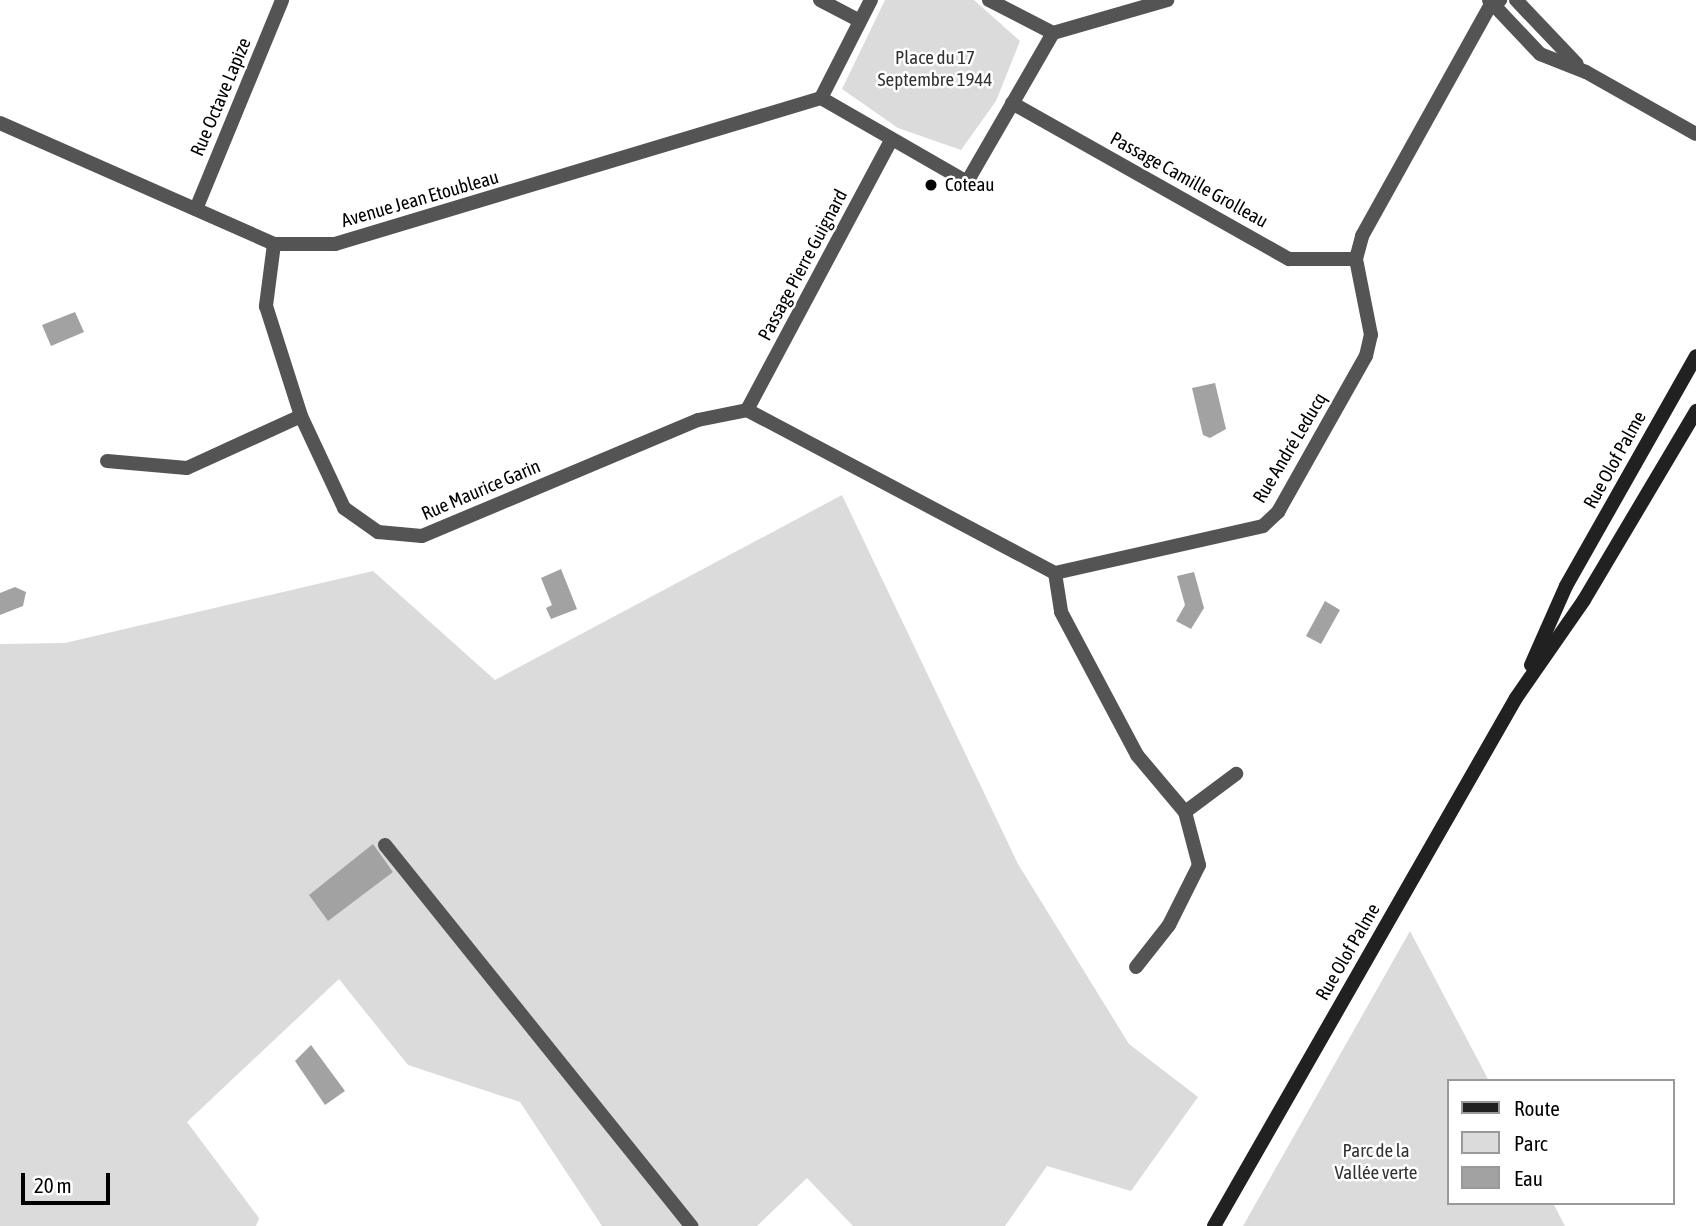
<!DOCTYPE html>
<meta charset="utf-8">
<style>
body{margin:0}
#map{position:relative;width:1696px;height:1226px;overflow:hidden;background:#fff;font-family:"Asap Condensed",sans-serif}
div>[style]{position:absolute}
.green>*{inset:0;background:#dbdbdb}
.water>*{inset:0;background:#a2a2a2}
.service>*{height:14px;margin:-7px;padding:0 7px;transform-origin:7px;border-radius:7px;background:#545454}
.pedestrian>*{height:14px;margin:-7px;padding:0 7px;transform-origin:7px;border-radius:7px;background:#545454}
.minor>*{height:14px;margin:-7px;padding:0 7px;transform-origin:7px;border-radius:7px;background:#545454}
.secondary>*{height:14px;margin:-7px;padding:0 7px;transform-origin:7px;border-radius:7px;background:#212121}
.dots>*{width:19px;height:19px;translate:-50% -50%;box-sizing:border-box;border:4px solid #fff;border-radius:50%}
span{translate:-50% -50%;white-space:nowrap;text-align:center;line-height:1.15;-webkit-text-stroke:5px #fff;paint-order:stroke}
.park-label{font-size:19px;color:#323232}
.street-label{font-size:19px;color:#000}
.poi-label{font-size:19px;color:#000}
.left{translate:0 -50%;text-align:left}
.legend{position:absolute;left:1447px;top:1079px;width:228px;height:126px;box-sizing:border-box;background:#fff;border:2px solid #999;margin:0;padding:9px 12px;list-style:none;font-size:21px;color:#000}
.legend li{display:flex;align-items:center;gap:14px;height:35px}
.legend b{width:35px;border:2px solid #999}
.scale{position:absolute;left:21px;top:1173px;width:89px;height:32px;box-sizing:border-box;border:4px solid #000;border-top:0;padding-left:9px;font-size:21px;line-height:24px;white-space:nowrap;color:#000;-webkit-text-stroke:5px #fff;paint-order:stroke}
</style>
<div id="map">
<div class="green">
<div style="clip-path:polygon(885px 0,974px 0,1020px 41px,996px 101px,961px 150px,898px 128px,842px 89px)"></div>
<div style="clip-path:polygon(842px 495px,1018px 864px,1129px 1044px,1198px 1097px,1131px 1191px,1047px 1166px,1005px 1226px,853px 1226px,807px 1178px,757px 1226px,602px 1226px,520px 1102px,408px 1065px,339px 979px,187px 1122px,259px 1218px,256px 1226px,0 1226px,0 644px,65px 643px,373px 571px,495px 680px)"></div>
<div style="clip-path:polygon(1410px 931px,1489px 1081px,1449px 1081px,1449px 1203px,1553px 1203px,1565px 1226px,1243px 1226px)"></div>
</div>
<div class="water">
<div style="clip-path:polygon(75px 312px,84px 332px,51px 346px,42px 325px)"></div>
<div style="clip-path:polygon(1215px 383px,1226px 429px,1210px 438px,1203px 435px,1192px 388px)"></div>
<div style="clip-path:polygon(561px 569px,577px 609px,551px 619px,546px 608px,552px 605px,541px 578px)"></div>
<div style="clip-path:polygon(1194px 572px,1204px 608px,1191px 629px,1176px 621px,1185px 605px,1177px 576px)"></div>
<div style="clip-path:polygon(15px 587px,26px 592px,23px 606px,0 615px,0 593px)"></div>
<div style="clip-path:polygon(1325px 601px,1340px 610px,1321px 644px,1306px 636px)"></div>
<div style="clip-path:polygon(373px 844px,393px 872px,328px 921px,309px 895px)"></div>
<div style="clip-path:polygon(311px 1045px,345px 1091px,325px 1105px,295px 1061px)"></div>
</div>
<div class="service">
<div style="left:1136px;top:967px;width:53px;rotate:-51.8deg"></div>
<div style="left:1169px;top:925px;width:67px;rotate:-63.4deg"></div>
<div style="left:1199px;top:865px;width:55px;rotate:-104.8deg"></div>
<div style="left:1185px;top:812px;width:64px;rotate:-36.7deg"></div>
</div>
<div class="pedestrian">
<div style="left:820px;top:0;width:45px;rotate:27.7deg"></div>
<div style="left:1012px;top:103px;width:318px;rotate:29.4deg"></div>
<div style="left:1289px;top:259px;width:67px"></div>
<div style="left:747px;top:410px;width:307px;rotate:-61.9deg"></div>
</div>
<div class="minor">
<div style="left:989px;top:0;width:72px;rotate:27.3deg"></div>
<div style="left:1489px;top:0;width:74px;rotate:46.6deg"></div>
<div style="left:1540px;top:54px;width:49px;rotate:21.4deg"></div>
<div style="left:1586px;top:72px;width:126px;rotate:29.4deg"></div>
<div style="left:1516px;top:0;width:88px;rotate:46.4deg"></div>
<div style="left:1053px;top:33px;width:119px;rotate:-16.1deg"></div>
<div style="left:821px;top:98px;width:168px;rotate:29.9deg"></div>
<div style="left:967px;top:182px;width:172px;rotate:-60deg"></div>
<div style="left:821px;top:98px;width:110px;rotate:-63deg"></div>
<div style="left:0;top:123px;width:300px;rotate:23.8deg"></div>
<div style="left:274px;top:244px;width:61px"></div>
<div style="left:335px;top:244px;width:507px;rotate:-16.72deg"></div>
<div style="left:196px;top:209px;width:226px;rotate:-67.6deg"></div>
<div style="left:274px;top:244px;width:63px;rotate:97.4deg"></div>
<div style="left:266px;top:306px;width:115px;rotate:72.3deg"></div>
<div style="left:301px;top:416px;width:102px;rotate:64.9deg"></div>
<div style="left:344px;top:508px;width:42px;rotate:35.2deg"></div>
<div style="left:378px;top:532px;width:44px;rotate:5.2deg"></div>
<div style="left:422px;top:536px;width:299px;rotate:-22.8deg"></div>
<div style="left:698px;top:420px;width:50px;rotate:-11.5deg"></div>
<div style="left:747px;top:410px;width:348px;rotate:27.9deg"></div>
<div style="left:1055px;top:573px;width:213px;rotate:-12.7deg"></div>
<div style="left:1263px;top:526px;width:21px;rotate:-43deg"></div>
<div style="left:1278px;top:512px;width:179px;rotate:-60.6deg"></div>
<div style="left:1366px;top:356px;width:22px;rotate:-77deg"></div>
<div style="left:1371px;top:335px;width:77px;rotate:-101.2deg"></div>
<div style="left:1356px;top:259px;width:24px;rotate:-75deg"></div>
<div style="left:1362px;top:236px;width:265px;rotate:-60.9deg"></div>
<div style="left:1491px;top:4px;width:10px;rotate:-24deg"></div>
<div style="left:107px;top:461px;width:80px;rotate:5deg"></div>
<div style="left:187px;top:468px;width:125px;rotate:-24.5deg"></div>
<div style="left:1055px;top:573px;width:39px;rotate:81deg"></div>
<div style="left:1061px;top:612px;width:162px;rotate:62deg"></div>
<div style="left:1137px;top:755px;width:75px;rotate:49.9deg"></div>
<div style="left:385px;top:845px;width:489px;rotate:51.2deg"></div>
</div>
<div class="secondary">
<div style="left:1531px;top:665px;width:86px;rotate:-66.1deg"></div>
<div style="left:1566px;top:586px;width:264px;rotate:-60.5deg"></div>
<div style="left:1214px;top:1226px;width:608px;rotate:-60.23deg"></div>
<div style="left:1516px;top:698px;width:119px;rotate:-55.2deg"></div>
<div style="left:1584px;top:600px;width:220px;rotate:-59.3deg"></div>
</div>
<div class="dots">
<div style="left:931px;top:185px;background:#000"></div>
</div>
<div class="park-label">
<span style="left:935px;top:69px">Place du 17<br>Septembre 1944</span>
<span style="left:1376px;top:1162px">Parc de la<br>Vallée verte</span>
</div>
<div class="street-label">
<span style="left:221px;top:97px;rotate:-67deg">Rue Octave Lapize</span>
<span style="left:1189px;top:180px;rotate:29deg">Passage Camille Grolleau</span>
<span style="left:420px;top:199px;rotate:-16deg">Avenue Jean Etoubleau</span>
<span style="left:803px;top:265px;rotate:-62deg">Passage Pierre Guignard</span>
<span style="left:1290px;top:448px;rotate:-59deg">Rue André Leducq</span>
<span style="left:1615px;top:460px;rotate:-61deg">Rue Olof Palme</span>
<span style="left:481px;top:490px;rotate:-23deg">Rue Maurice Garin</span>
<span style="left:1348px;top:952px;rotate:-60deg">Rue Olof Palme</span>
</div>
<div class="poi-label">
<span class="left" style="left:945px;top:185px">Coteau</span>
</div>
<ul class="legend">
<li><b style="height:9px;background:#212121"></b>Route</li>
<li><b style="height:19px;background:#dbdbdb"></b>Parc</li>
<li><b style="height:19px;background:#a2a2a2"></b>Eau</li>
</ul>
<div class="scale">20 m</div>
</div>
